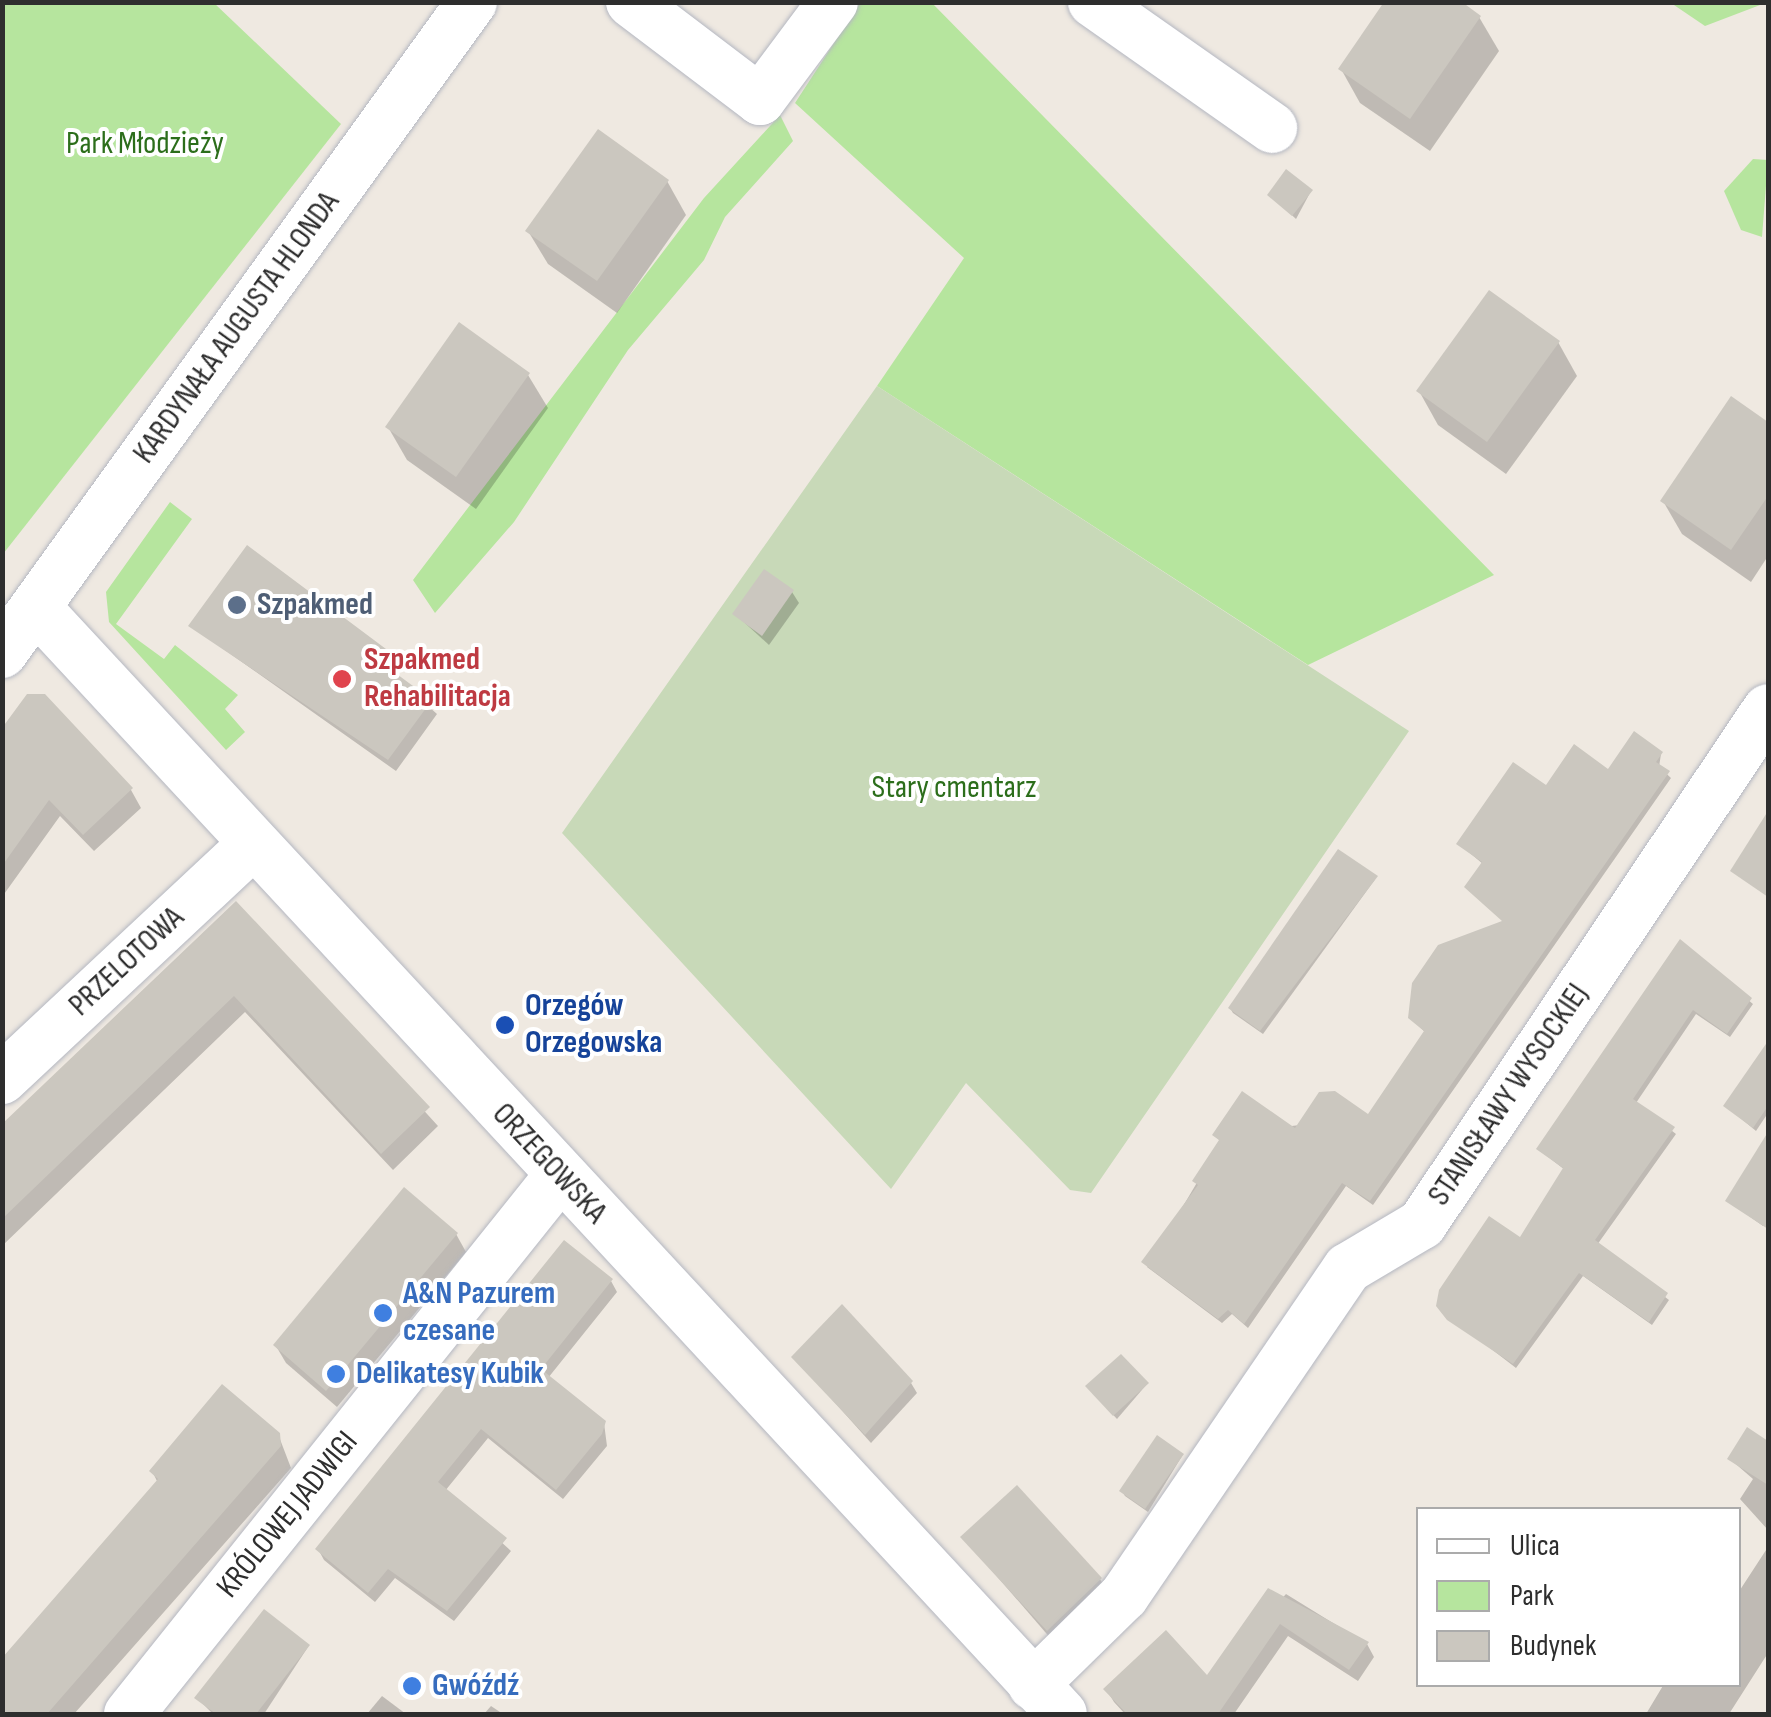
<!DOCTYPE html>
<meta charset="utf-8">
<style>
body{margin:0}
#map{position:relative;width:1771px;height:1717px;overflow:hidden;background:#efe9e1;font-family:"Sofia Sans Condensed",sans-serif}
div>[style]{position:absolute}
.green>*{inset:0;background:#b6e59e}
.cemetery>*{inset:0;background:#c8d9b8}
.shadow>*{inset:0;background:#0003}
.building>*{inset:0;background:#cbc7bf}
.roads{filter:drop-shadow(0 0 2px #b4b7c1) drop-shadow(0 0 2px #b4b7c1)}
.minor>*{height:50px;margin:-25px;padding:0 25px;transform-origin:25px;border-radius:25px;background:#fff}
.dots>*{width:28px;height:28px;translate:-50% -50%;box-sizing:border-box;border:5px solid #fff;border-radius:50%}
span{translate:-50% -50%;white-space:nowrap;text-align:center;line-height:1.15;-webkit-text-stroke:8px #fff;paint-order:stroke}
.park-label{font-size:32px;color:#2c6e1b}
.street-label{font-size:32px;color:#2e2e2e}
.service-label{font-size:32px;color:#4e5e75;font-weight:700}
.left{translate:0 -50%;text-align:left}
.health-label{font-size:32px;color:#be3a42;font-weight:700}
.transit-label{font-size:32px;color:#164399;font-weight:700}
.shop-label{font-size:32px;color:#366cbe;font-weight:700}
.frame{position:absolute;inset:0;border:5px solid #2e2e2e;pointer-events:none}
.legend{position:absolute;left:1416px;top:1507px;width:325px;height:180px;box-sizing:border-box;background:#fff;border:2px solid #ababab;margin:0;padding:12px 18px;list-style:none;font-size:30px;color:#2e2e2e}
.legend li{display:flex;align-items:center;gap:20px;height:50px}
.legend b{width:50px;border:2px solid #ababab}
</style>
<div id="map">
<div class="green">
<div style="clip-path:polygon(3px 2px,214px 3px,341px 124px,3px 554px)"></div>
<div style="clip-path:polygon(1768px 2px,1705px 26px,1671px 3px,1671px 2px)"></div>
<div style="clip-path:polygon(860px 3px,932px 3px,1494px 575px,1308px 665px,877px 386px,964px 258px,795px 103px)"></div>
<div style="clip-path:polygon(780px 115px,793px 141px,725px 217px,704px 260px,628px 350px,514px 522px,435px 613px,413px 580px,704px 198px)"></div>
<div style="clip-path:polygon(1753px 159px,1768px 160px,1762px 237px,1741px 230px,1724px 191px)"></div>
<div style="clip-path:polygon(170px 502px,192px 519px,116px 624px,164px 659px,175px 645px,238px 695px,225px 709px,245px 732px,226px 750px,109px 622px,106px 592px)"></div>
</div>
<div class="cemetery">
<div style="clip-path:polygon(877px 386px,1409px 731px,1091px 1193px,1070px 1190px,966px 1083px,891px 1189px,562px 833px)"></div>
</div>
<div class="shadow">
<div style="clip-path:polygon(1479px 17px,1499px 51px,1430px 151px,1360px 103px,1341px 69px)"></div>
<div style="clip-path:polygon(667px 181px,686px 215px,617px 313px,548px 264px,528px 231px)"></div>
<div style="clip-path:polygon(1311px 191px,1296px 219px,1270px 195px)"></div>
<div style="clip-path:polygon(1558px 342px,1577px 376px,1506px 474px,1438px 425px,1419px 391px)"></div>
<div style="clip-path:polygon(528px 375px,548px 408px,476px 509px,407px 460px,388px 427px)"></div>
<div style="clip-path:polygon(1732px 400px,1768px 425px,1768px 556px,1751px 582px,1682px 534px,1663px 501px)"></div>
<div style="clip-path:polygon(792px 592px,799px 603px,769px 645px,735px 614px)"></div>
<div style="clip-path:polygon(191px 626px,396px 660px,398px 679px,437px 714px,396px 771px)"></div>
<div style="clip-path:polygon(2px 733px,131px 790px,141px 808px,94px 851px,60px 816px,2px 897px)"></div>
<div style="clip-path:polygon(1661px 754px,1659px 767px,1671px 778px,1373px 1205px,1346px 1186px,1248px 1328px,1232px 1314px,1222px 1323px,1147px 1267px,1221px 1142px,1215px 1135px,1369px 1117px,1426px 1033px,1410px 1018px,1504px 923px,1483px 864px,1459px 844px,1547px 788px)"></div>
<div style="clip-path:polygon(1376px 878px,1263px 1034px,1233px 1013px,1230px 1008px)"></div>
<div style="clip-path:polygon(236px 904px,438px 1126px,393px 1170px,245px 1012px,2px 1246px,2px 1129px)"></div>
<div style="clip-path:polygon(1680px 943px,1753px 1004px,1730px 1037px,1696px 1014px,1636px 1103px,1676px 1134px,1597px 1245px,1669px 1300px,1652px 1325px,1583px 1276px,1516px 1368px,1442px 1311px,1521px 1241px,1565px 1170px,1538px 1149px)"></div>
<div style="clip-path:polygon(1756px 1064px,1768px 1073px,1768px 1113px,1756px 1131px,1726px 1106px)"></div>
<div style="clip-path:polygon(1752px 1163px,1768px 1173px,1763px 1226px,1728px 1201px)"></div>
<div style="clip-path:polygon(456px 1234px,466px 1252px,337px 1407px,286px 1363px,276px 1346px)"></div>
<div style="clip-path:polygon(611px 1281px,617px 1292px,548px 1378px,604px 1423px,607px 1446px,563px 1499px,488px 1438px,445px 1491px,511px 1551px,454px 1621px,395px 1578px,375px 1602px,324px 1560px,318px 1549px)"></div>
<div style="clip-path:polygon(794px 1357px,911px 1383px,917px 1393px,871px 1443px)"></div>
<div style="clip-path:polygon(1147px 1384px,1117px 1419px,1091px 1391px)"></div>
<div style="clip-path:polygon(1748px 1431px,1768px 1444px,1768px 1530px,1740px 1499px,1753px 1479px,1730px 1459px)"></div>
<div style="clip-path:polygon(278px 1434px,291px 1468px,74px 1714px,2px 1714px,2px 1662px,158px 1483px,152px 1471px)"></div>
<div style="clip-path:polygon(1182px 1456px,1148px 1512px,1125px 1496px,1122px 1491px)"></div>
<div style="clip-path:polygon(963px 1537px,1100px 1579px,1110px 1597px,1058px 1647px)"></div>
<div style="clip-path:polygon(1768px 1547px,1768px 1653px,1729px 1714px,1646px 1714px,1664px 1684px,1738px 1684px,1738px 1593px)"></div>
<div style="clip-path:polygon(1286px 1594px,1367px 1644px,1374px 1657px,1358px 1681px,1288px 1636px,1234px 1714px,1125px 1714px,1114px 1702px,1106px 1689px,1208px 1679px)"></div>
<div style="clip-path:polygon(308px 1647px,264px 1714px,213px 1714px,197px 1698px)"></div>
<div style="clip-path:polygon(382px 1696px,406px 1714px,367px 1714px)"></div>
<div style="clip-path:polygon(491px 1706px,503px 1714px,484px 1714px)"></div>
</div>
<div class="building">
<div style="clip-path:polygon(1384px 2px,1462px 2px,1481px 16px,1410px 119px,1338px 69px)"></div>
<div style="clip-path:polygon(598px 129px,669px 180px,597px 281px,525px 231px)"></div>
<div style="clip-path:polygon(1286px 169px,1313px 190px,1292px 216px,1267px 195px)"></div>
<div style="clip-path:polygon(1489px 290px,1560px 341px,1487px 442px,1416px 391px)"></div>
<div style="clip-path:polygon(459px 322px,530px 373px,456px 477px,385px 427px)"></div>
<div style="clip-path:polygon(1731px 396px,1768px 422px,1768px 496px,1731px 550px,1660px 501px)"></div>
<div style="clip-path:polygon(247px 545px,398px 658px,390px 669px,432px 700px,388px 760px,188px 626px)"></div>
<div style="clip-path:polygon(764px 569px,794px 590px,762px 636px,732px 614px)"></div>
<div style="clip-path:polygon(27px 694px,45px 694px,133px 788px,83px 835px,49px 800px,2px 866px,2px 728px)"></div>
<div style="clip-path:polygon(1634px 731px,1663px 752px,1656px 762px,1670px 771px,1370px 1201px,1342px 1183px,1244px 1324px,1228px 1310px,1218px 1319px,1141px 1262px,1198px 1185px,1192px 1181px,1219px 1140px,1212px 1135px,1242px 1091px,1295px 1128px,1319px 1092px,1335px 1091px,1368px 1114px,1424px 1031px,1408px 1018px,1412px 983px,1438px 945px,1502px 921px,1464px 887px,1482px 862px,1456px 844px,1513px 762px,1546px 785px,1574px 744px,1608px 769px)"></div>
<div style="clip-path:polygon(1768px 811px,1768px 897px,1730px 871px)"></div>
<div style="clip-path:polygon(1338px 849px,1378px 876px,1260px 1031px,1228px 1008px)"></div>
<div style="clip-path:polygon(236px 901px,430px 1107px,381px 1154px,234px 996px,2px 1219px,2px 1124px)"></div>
<div style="clip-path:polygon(1680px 939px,1752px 998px,1727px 1034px,1693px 1010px,1633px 1099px,1675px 1127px,1595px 1240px,1668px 1293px,1649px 1322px,1579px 1273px,1513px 1364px,1447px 1320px,1436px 1306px,1439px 1290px,1489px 1216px,1520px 1237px,1563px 1168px,1536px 1149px)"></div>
<div style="clip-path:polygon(1768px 1041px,1768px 1106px,1753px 1128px,1723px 1106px)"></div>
<div style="clip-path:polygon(1768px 1132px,1768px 1229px,1725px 1201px)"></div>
<div style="clip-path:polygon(404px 1187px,458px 1233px,326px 1391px,273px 1345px)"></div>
<div style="clip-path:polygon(564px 1240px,613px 1279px,541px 1369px,606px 1421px,602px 1434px,556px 1490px,481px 1429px,438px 1482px,507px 1538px,447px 1611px,388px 1569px,368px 1593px,315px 1549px)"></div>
<div style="clip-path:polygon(842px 1304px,913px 1381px,865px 1435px,791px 1357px)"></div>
<div style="clip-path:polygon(1121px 1354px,1149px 1383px,1113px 1416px,1085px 1386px)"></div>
<div style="clip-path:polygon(222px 1384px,280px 1433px,281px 1446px,47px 1714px,2px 1714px,2px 1658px,158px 1479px,149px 1471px)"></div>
<div style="clip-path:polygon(1747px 1427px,1768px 1441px,1768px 1485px,1727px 1459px)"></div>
<div style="clip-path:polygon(1157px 1435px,1184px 1454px,1145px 1509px,1119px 1491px)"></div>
<div style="clip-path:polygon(1017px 1485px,1102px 1578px,1047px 1631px,960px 1537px)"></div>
<div style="clip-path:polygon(1268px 1588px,1369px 1642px,1349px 1670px,1280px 1624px,1218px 1714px,1127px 1714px,1103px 1689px,1166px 1630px,1207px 1675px)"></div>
<div style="clip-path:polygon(264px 1609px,310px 1645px,256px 1714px,216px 1714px,194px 1698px)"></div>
</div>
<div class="roads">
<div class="minor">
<div style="left:631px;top:2px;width:162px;rotate:37.2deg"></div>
<div style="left:760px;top:100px;width:122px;rotate:-53.3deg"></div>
<div style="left:1093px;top:2px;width:219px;rotate:35.1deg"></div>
<div style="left:39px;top:611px;width:1504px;rotate:47.15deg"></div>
<div style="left:2px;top:653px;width:803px;rotate:-54.17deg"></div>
<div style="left:2px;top:1079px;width:342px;rotate:-43.1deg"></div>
<div style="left:1033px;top:1685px;width:127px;rotate:-44.4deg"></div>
<div style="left:1124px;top:1596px;width:397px;rotate:-55.7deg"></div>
<div style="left:1348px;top:1268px;width:86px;rotate:-30.7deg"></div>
<div style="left:1422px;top:1224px;width:620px;rotate:-56.11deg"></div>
<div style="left:129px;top:1714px;width:690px;rotate:-51.35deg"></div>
</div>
</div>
<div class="dots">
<div style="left:237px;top:605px;background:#5c6f8a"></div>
<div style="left:342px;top:679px;background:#e0444e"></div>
<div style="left:505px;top:1025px;background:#1a4fb4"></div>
<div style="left:383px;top:1313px;background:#3f7fe0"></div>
<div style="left:336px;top:1374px;background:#3f7fe0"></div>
<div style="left:412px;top:1686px;background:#3f7fe0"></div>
</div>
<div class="park-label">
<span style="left:145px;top:144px">Park Młodzieży</span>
<span style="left:954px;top:788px">Stary cmentarz</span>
</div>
<div class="street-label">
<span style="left:237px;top:328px;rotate:-54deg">KARDYNAŁA AUGUSTA HLONDA</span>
<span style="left:127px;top:962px;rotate:-43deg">PRZELOTOWA</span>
<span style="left:1509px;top:1095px;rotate:-56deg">STANISŁAWY WYSOCKIEJ</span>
<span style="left:549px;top:1164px;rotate:47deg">ORZEGOWSKA</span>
<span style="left:288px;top:1515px;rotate:-51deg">KRÓLOWEJ JADWIGI</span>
</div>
<div class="service-label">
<span class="left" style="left:257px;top:605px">Szpakmed</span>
</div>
<div class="health-label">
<span class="left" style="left:364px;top:679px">Szpakmed<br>Rehabilitacja</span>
</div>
<div class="transit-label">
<span class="left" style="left:525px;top:1025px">Orzegów<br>Orzegowska</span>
</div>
<div class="shop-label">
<span class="left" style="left:403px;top:1313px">A&amp;N Pazurem<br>czesane</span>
<span class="left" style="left:356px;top:1374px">Delikatesy Kubik</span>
<span class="left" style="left:432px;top:1686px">Gwóźdź</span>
</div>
<div class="frame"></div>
<ul class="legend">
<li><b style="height:12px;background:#fff"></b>Ulica</li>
<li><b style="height:28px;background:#b6e59e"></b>Park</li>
<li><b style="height:28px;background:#cbc7bf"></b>Budynek</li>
</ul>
</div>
